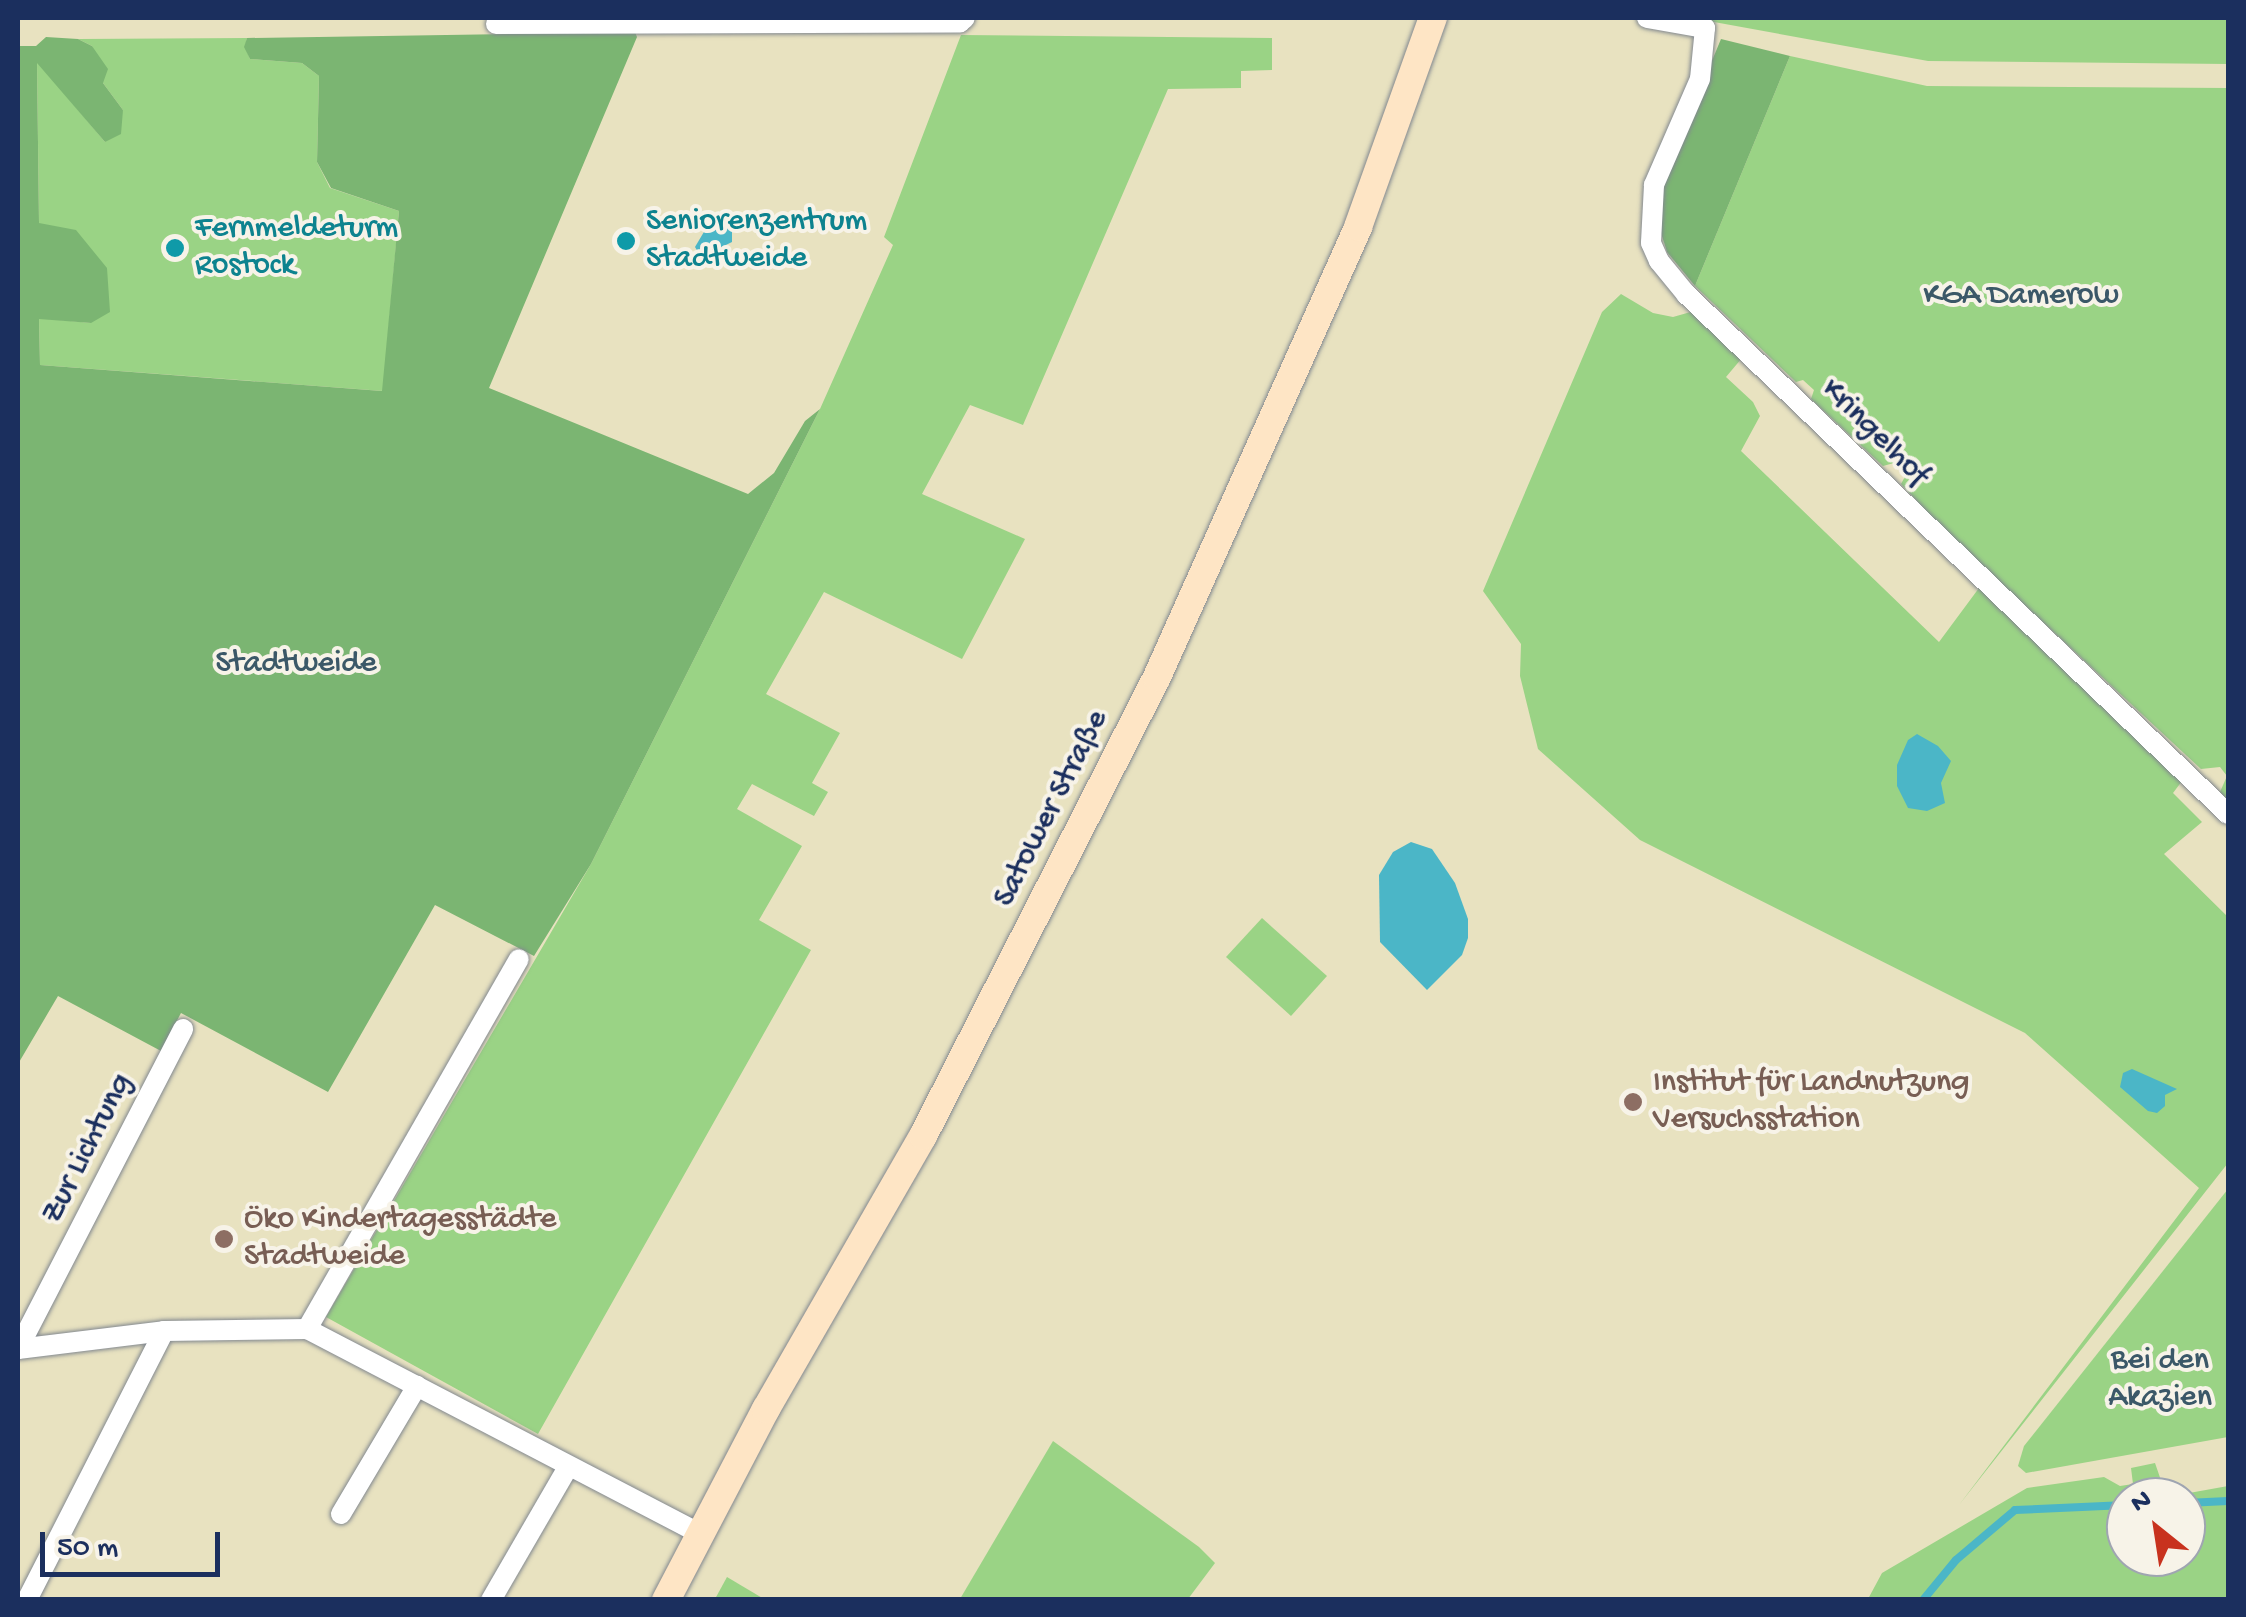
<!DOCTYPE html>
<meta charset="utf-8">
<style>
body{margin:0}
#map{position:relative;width:2246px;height:1617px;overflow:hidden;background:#e8e2c0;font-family:"Gochi Hand",sans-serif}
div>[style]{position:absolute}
.green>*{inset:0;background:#9ad385}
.forest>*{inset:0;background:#7bb572}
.water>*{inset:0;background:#4bb6c7}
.stream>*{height:8px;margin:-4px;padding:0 4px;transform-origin:4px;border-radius:4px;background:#4bb6c7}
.roads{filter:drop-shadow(0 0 2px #82888f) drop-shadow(0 0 2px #82888f)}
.street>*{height:20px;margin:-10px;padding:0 10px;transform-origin:10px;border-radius:10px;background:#fff}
.secondary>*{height:28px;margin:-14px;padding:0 14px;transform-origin:14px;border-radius:14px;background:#fee5c5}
.dots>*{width:28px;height:28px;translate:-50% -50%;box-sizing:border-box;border:5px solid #f7f3e8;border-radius:50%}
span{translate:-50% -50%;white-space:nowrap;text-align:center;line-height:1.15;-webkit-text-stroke:8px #f7f3e8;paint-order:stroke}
.culture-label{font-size:32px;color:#0d838f}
.left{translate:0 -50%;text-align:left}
.park-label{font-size:32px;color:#3b5868}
.street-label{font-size:32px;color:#1b2f5e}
.education-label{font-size:32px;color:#785e54}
.frame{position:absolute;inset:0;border:20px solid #1b2f5e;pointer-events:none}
.north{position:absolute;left:2106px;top:1477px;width:100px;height:100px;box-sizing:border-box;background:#f7f3e8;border:2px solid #9fa5b1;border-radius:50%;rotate:330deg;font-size:28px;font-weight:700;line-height:40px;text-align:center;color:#1b2f5e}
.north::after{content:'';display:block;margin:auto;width:35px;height:45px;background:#c8321e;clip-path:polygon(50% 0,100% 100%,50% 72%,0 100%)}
.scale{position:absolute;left:40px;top:1532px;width:180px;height:45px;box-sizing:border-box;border:5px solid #1b2f5e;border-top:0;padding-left:12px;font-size:30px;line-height:35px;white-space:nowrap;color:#1b2f5e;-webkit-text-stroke:8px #f7f3e8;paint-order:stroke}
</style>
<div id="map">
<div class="green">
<div style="clip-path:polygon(1692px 18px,2228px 18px,2228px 64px,1928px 61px)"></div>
<div style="clip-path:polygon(961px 35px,1272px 38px,1272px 70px,1241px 71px,1241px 88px,1168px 89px,1023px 425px,970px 405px,922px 494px,1025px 539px,962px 659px,824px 592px,766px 694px,840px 733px,812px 783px,828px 792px,814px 816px,752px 784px,737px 809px,802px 846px,759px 920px,811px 950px,538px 1434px,326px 1317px,591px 864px,820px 409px,893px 245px,884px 237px)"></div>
<div style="clip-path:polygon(247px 38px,245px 47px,250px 59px,302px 63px,319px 76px,317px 162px,330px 188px,399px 211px,383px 391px,40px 365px,39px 318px,91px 323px,39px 223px,37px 61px,105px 142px,123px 110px,103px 83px,92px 46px,78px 39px)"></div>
<div style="clip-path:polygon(1790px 56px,1927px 86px,2228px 88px,2228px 800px,2220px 792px,2227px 776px,2220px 767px,2201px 769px,1946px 532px,1901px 484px,1908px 471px,1894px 463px,1883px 466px,1811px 399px,1814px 390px,1803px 380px,1796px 382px,1695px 286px)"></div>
<div style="clip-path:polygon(1621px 294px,1653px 313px,1673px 317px,1694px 311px,1742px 358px,1726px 377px,1753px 402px,1760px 416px,1741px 451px,1939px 642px,1979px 588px,2182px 781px,2173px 793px,2202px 822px,2164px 854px,2228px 917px,2228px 1163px,1959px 1505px,2199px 1188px,2025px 1033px,1640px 840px,1538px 749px,1520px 676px,1521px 644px,1483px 591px,1602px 312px)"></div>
<div style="clip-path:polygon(1262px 918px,1327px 976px,1291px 1016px,1226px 957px)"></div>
<div style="clip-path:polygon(2228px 1189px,2228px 1437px,2026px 1473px,2018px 1466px,2024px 1446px)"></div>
<div style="clip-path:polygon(1053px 1441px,1199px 1547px,1215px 1563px,1188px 1599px,960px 1599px)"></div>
<div style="clip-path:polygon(evenodd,2155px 1463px,2165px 1492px,2178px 1495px,2228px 1486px,2228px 1599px,1868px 1599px,1882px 1573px,2027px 1488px,2104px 1477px,2120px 1486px,2133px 1484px,2131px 1468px,2155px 1463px,2126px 1497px,2186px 1497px,2186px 1557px,2126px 1557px,2126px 1497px)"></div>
<div style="clip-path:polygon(727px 1577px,764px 1599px,715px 1599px)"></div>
</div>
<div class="forest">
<div style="clip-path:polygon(635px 32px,637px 37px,489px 388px,748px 494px,774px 473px,805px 421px,820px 409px,591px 864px,534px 956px,435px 905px,328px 1092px,181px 1013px,161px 1051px,58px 996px,18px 1064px,18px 46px,36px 46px,46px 37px,78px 39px,92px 46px,108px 69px,103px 83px,123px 110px,121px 134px,105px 142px,37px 63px,39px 223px,76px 230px,107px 268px,110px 312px,91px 323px,39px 319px,40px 365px,382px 391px,399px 211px,331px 188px,317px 162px,319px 76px,302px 63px,250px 59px,244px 47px,247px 38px)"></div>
<div style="clip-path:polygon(1721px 39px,1790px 56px,1695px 286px,1667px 252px,1661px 233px,1664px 176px)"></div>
</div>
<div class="water">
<div style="clip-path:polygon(723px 216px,732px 222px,732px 242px,701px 257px,695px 247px,711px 220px)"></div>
<div style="clip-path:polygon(1917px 734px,1938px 746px,1951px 761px,1941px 783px,1945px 803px,1927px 811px,1908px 808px,1897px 786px,1897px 765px,1908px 740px)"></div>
<div style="clip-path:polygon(1411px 842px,1432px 849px,1455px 883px,1468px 919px,1468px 938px,1462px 955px,1427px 990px,1380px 942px,1379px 875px,1393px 852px)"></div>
<div style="clip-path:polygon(2132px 1069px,2177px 1089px,2165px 1095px,2165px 1106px,2157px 1113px,2148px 1111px,2120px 1087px,2123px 1073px)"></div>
</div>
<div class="stream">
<div style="left:2186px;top:1503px;width:42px;rotate:-2.7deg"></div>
<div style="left:1923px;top:1600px;width:52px;rotate:-50.5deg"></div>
<div style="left:1956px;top:1560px;width:77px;rotate:-40.3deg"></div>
<div style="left:2015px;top:1510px;width:111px;rotate:-2.6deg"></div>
</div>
<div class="roads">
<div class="street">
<div style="left:1647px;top:18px;width:59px;rotate:9.8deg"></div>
<div style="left:1705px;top:28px;width:51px;rotate:95.6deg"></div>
<div style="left:1700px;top:79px;width:116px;rotate:113.5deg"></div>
<div style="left:1654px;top:185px;width:58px;rotate:93deg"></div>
<div style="left:1651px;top:243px;width:20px;rotate:66deg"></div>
<div style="left:1659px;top:261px;width:43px;rotate:50.7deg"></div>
<div style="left:1686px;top:294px;width:751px;rotate:43.81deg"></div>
<div style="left:496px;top:24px;width:464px;rotate:-0.2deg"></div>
<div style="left:960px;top:22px;width:6px;rotate:-39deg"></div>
<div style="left:307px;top:1329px;width:426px;rotate:-60.2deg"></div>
<div style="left:18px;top:1349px;width:147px;rotate:-7deg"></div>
<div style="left:164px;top:1331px;width:143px;rotate:-0.8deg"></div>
<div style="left:307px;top:1329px;width:444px;rotate:27.5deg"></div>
<div style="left:18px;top:1349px;width:360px;rotate:-62.7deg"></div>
<div style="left:341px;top:1514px;width:149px;rotate:-59.3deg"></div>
<div style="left:27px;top:1600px;width:302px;rotate:-63deg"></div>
<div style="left:491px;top:1600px;width:154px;rotate:-59.9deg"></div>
</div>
<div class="secondary">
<div style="left:666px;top:1600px;width:216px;rotate:-62.4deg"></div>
<div style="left:766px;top:1409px;width:315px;rotate:-60.1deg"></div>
<div style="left:923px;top:1136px;width:515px;rotate:-62.99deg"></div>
<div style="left:1157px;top:677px;width:493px;rotate:-65.9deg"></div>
<div style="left:1358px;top:227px;width:222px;rotate:-70.3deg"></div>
</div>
</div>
<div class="dots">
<div style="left:626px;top:241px;background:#0f9aa8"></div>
<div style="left:175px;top:248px;background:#0f9aa8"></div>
<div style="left:1633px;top:1102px;background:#8d6e63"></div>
<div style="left:224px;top:1239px;background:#8d6e63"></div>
</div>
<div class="culture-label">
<span class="left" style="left:646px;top:241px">Seniorenzentrum<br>Stadtweide</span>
<span class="left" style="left:195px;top:248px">Fernmeldeturm<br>Rostock</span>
</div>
<div class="park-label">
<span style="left:2021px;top:296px">KGA Damerow</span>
<span style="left:296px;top:664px">Stadtweide</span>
<span style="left:2160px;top:1380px">Bei den<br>Akazien</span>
</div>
<div class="street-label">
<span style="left:1874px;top:433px;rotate:45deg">Kringelhof</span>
<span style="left:1052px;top:809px;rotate:-63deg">Satower Straße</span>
<span style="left:88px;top:1149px;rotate:-63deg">Zur Lichtung</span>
</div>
<div class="education-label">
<span class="left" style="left:1653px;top:1102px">Institut für Landnutzung<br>Versuchsstation</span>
<span class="left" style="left:244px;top:1239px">Öko Kindertagesstädte<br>Stadtweide</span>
</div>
<div class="frame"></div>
<div class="north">N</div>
<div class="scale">50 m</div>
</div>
